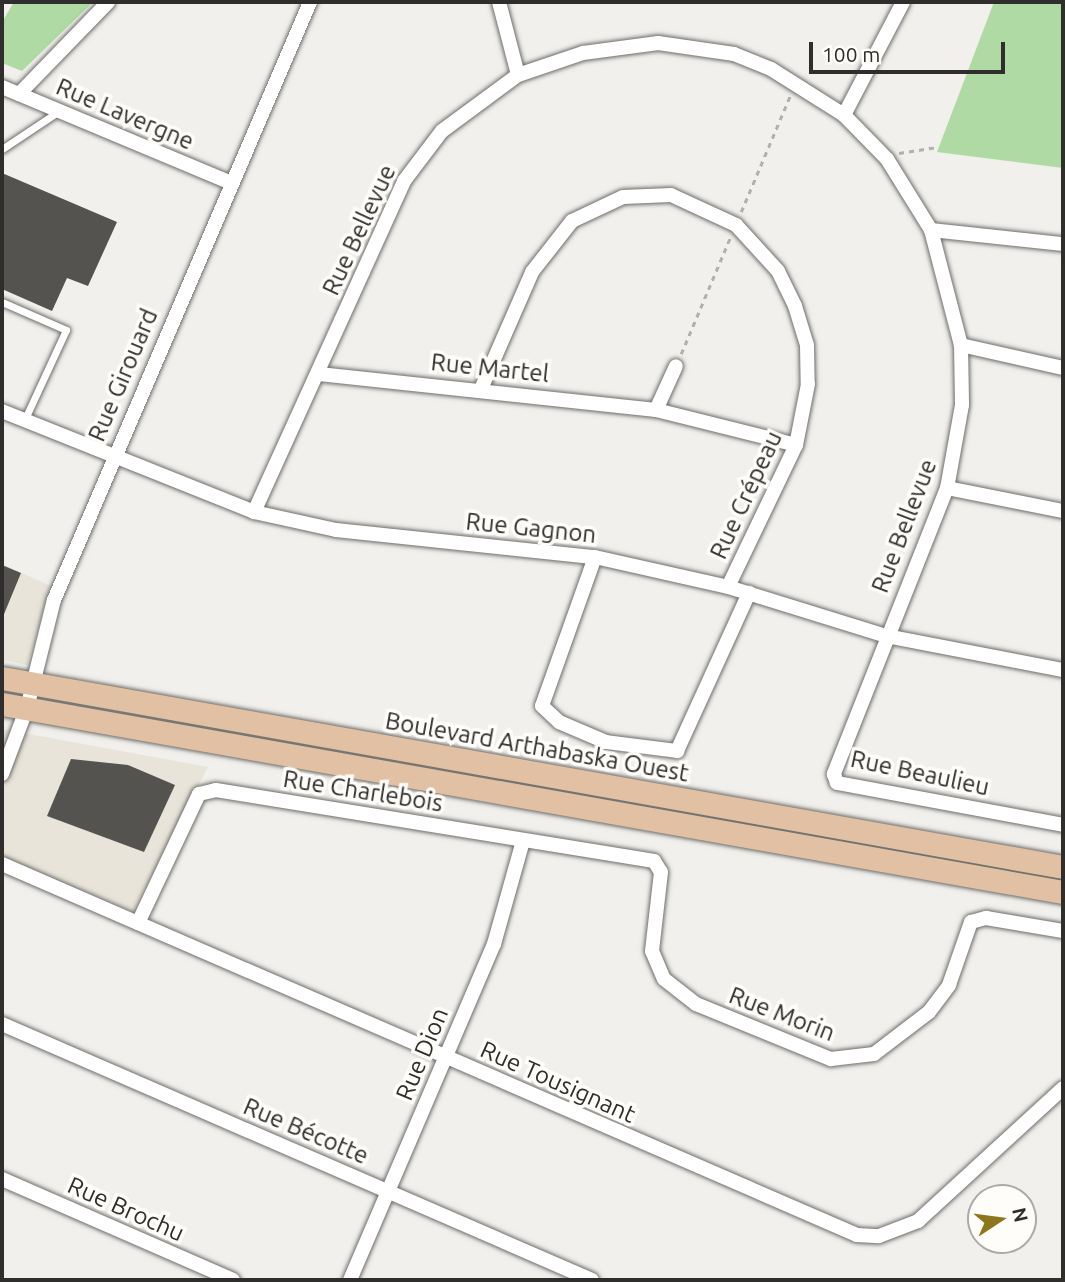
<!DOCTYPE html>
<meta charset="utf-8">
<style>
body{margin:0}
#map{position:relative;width:1065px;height:1282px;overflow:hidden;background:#f1f0ec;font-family:Ubuntu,sans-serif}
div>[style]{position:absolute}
.built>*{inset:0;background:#e8e4d9}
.green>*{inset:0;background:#afdaa3}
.building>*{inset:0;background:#54534f}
.path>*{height:2.5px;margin-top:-1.25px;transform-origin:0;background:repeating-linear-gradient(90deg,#b1b0ad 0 5px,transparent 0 10px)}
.roads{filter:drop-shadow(0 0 2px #6e6d6a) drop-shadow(0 0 2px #6e6d6a)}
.service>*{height:7px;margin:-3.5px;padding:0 3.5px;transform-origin:3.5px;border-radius:3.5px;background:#fff}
.minor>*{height:14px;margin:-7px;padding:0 7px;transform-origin:7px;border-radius:7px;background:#fff}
.primary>*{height:23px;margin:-11.5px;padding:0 11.5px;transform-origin:11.5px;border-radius:11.5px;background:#e2c0a3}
span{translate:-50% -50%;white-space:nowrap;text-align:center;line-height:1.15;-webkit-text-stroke:7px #fffdf9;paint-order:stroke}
.street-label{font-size:24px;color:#2f2e2d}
.frame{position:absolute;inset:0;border:4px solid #2f2e2d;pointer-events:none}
.north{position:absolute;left:967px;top:1184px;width:70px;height:70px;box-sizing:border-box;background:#fffdf9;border:2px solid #acaaa7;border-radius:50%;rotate:77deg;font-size:19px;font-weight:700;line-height:28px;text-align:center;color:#2f2e2d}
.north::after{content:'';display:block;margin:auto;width:24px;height:32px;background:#8d761b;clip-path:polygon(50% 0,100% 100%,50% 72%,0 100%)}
.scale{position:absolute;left:809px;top:42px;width:196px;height:32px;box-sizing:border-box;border:4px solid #2f2e2d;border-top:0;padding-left:9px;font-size:21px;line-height:24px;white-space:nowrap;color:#2f2e2d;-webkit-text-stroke:5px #fffdf9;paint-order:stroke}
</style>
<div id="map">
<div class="built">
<div style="clip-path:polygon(2px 564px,51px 586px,27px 665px,2px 660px)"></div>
<div style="clip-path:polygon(2px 729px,208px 767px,133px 911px,2px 859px)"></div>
</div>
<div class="green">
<div style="clip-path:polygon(14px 2px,93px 2px,22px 71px,2px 63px,2px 22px)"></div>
<div style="clip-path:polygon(994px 2px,1063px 2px,1063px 168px,937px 152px)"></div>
</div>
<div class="building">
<div style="clip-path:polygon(2px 173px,117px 222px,88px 286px,67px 278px,52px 311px,2px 289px)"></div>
<div style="clip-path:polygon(2px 565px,21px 573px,2px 619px)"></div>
<div style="clip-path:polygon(71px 759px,128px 765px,175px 785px,144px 852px,47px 816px)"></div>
</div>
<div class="path">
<div style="left:899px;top:153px;width:39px;rotate:-9deg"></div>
<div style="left:741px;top:212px;width:126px;rotate:-67.1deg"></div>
<div style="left:681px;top:354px;width:126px;rotate:-67.1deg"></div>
</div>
<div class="roads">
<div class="service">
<div style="left:2px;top:149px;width:69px;rotate:-33.7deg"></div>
<div style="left:2px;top:302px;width:70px;rotate:23.6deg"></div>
<div style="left:66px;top:330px;width:100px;rotate:114.8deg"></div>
</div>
<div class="minor">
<div style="left:499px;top:2px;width:75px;rotate:75.4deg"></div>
<div style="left:2px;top:87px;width:248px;rotate:22.7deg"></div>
<div style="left:19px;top:94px;width:128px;rotate:-45.9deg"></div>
<div style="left:844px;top:115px;width:127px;rotate:-62.4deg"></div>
<div style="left:931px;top:230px;width:133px;rotate:6.1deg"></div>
<div style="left:961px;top:345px;width:105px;rotate:12.7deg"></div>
<div style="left:319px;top:374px;width:339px;rotate:6.1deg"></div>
<div style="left:656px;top:410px;width:144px;rotate:14deg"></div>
<div style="left:481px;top:389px;width:128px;rotate:-66.4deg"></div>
<div style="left:532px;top:272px;width:65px;rotate:-51.9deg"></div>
<div style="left:572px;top:221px;width:56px;rotate:-25.2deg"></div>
<div style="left:623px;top:197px;width:48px;rotate:-2.4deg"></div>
<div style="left:671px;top:195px;width:72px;rotate:24.8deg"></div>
<div style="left:736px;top:225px;width:62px;rotate:47.6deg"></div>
<div style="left:778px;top:271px;width:39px;rotate:64deg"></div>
<div style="left:795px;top:306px;width:41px;rotate:72.9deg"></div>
<div style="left:807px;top:345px;width:39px;rotate:89deg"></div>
<div style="left:808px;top:384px;width:62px;rotate:101.1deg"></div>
<div style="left:796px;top:445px;width:157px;rotate:115.6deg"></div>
<div style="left:656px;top:410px;width:48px;rotate:-65.6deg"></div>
<div style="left:2px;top:411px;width:271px;rotate:21.8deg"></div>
<div style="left:254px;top:512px;width:84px;rotate:12.4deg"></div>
<div style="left:336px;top:530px;width:260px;rotate:6deg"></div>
<div style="left:595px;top:557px;width:136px;rotate:12.7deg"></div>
<div style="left:728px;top:587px;width:165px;rotate:17.2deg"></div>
<div style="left:886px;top:636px;width:180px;rotate:10.9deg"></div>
<div style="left:947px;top:488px;width:118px;rotate:11.2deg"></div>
<div style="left:254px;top:512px;width:363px;rotate:-65.6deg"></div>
<div style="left:404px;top:181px;width:63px;rotate:-52.8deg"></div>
<div style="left:442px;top:131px;width:94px;rotate:-36.4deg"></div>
<div style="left:518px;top:75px;width:69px;rotate:-18.7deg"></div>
<div style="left:583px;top:53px;width:76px;rotate:-7.6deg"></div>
<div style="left:658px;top:43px;width:77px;rotate:8.2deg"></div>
<div style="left:734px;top:54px;width:40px;rotate:22deg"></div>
<div style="left:771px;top:69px;width:86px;rotate:32.2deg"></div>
<div style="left:844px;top:115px;width:62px;rotate:45.7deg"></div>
<div style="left:887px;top:159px;width:84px;rotate:58.2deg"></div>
<div style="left:931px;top:230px;width:119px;rotate:75.4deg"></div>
<div style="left:961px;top:345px;width:60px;rotate:89deg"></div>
<div style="left:962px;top:405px;width:84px;rotate:100.2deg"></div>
<div style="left:947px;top:488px;width:308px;rotate:111.6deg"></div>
<div style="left:834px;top:774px;width:9px;rotate:72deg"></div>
<div style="left:837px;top:783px;width:230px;rotate:10.5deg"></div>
<div style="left:595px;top:557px;width:158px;rotate:109.6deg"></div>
<div style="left:542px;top:706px;width:23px;rotate:43deg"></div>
<div style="left:559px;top:722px;width:51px;rotate:23.1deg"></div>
<div style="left:606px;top:742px;width:72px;rotate:7.2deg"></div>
<div style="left:677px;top:751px;width:174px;rotate:-65.5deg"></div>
<div style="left:2px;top:774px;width:71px;rotate:-69.3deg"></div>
<div style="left:27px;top:708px;width:111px;rotate:-76deg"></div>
<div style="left:54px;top:600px;width:650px;rotate:-66.82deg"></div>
<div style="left:2px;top:864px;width:932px;rotate:23.46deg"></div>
<div style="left:857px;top:1235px;width:22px;rotate:3deg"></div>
<div style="left:879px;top:1236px;width:42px;rotate:-21deg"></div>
<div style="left:918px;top:1221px;width:197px;rotate:-42.5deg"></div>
<div style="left:138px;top:923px;width:143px;rotate:-64.7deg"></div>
<div style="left:199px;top:794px;width:17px;rotate:-13deg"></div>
<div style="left:216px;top:790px;width:444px;rotate:9.2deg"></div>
<div style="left:654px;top:861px;width:13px;rotate:58deg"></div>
<div style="left:661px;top:872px;width:80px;rotate:96.5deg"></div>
<div style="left:652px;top:951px;width:30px;rotate:67deg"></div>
<div style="left:664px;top:979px;width:41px;rotate:38deg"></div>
<div style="left:696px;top:1004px;width:146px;rotate:22.2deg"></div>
<div style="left:831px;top:1059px;width:43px;rotate:-6.6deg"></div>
<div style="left:874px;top:1054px;width:69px;rotate:-37.4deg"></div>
<div style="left:929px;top:1012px;width:34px;rotate:-53deg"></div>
<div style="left:949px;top:985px;width:67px;rotate:-70.8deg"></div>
<div style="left:971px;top:922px;width:16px;rotate:-15deg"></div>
<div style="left:986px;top:918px;width:78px;rotate:9.6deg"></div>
<div style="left:2px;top:1024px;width:643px;rotate:23.46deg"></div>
<div style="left:2px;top:1179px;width:252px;rotate:23.6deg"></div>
<div style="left:350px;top:1280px;width:366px;rotate:-66.8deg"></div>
<div style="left:494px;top:944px;width:107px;rotate:-74.3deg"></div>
</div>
<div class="primary">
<div style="left:2px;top:678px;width:1078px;rotate:10.1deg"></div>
<div style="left:2px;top:704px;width:1078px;rotate:10.05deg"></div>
</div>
</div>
<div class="street-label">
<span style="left:125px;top:114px;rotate:23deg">Rue Lavergne</span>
<span style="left:359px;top:230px;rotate:-65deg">Rue Bellevue</span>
<span style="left:490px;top:368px;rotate:6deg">Rue Martel</span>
<span style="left:123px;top:375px;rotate:-67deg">Rue Girouard</span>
<span style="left:746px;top:495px;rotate:-65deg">Rue Crépeau</span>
<span style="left:904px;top:526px;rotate:-69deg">Rue Bellevue</span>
<span style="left:531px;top:528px;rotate:6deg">Rue Gagnon</span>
<span style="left:537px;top:747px;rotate:10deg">Boulevard Arthabaska Ouest</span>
<span style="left:920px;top:773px;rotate:12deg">Rue Beaulieu</span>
<span style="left:363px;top:791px;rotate:9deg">Rue Charlebois</span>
<span style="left:782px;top:1014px;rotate:21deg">Rue Morin</span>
<span style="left:422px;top:1054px;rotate:-67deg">Rue Dion</span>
<span style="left:558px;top:1082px;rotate:24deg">Rue Tousignant</span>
<span style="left:306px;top:1131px;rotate:23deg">Rue Bécotte</span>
<span style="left:126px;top:1209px;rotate:24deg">Rue Brochu</span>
</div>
<div class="frame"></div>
<div class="north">N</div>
<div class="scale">100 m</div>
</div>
